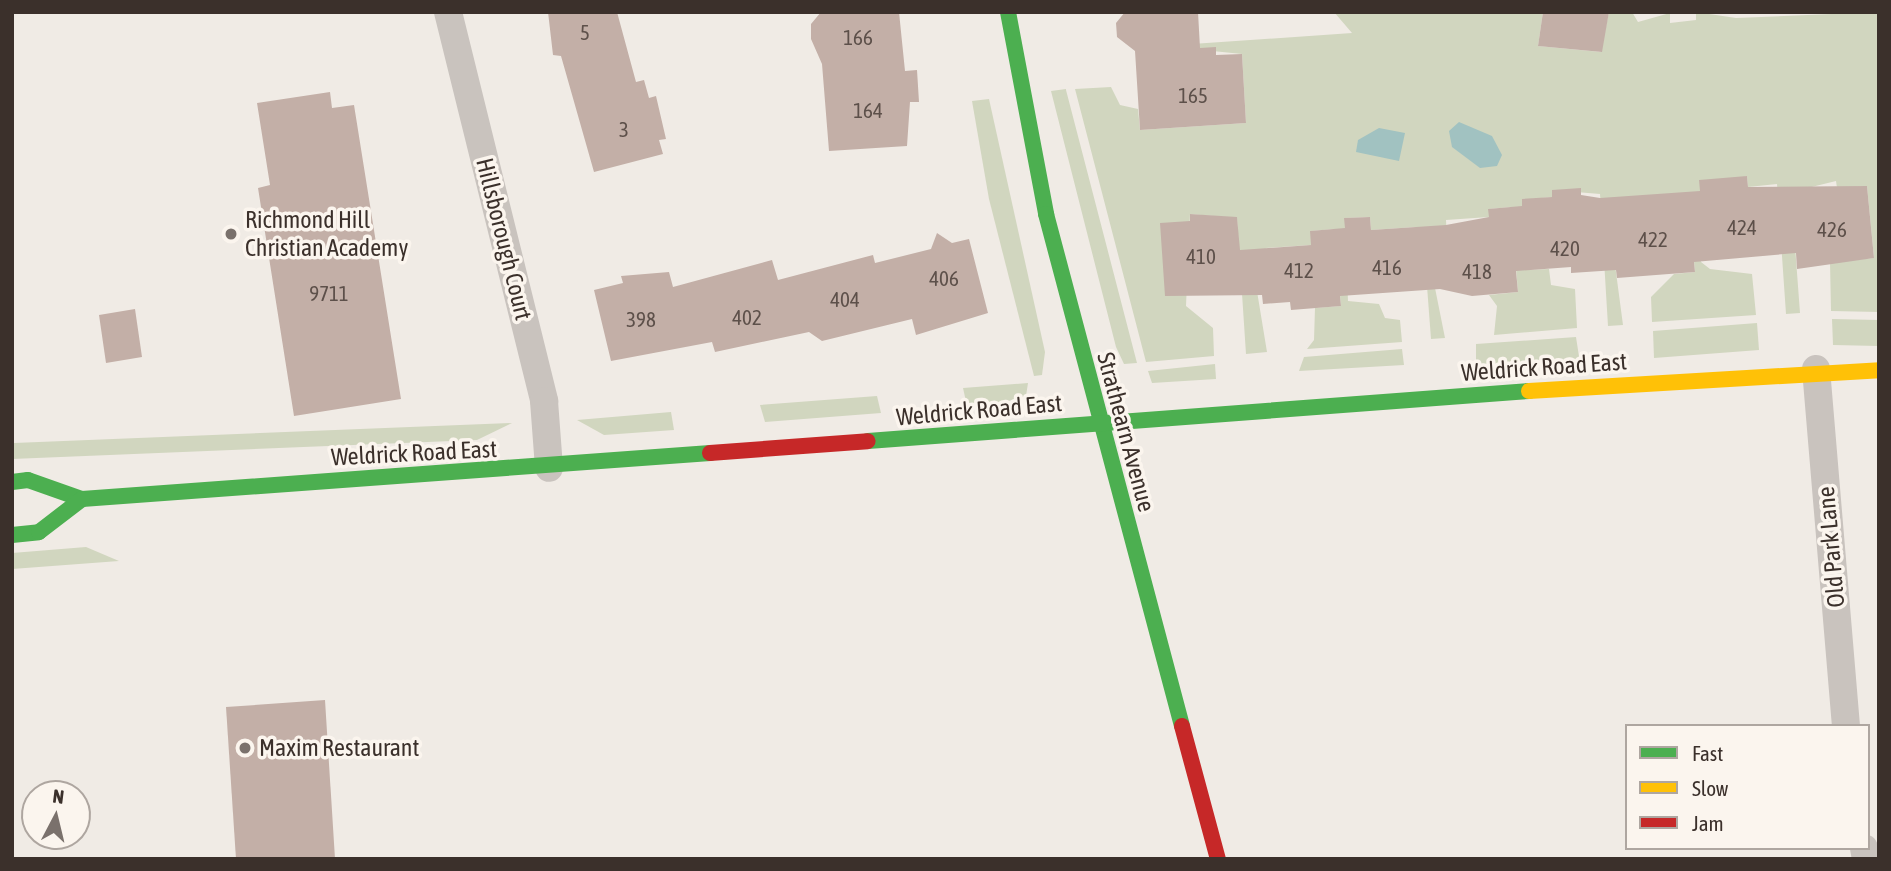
<!DOCTYPE html>
<style>
body{margin:0}
#map{position:relative;width:1891px;height:871px;overflow:hidden;background:#f0ebe5;font-family:"Asap Condensed",sans-serif}
div>[style]{position:absolute}
.green>*{inset:0;background:#d1d6bf}
.water>*{inset:0;background:#a1c2c1}
.building>*{inset:0;background:#c3afa7}
.street>*{height:28px;margin:-14px;padding:0 14px;transform-origin:14px;border-radius:14px;background:#c9c3be}
.fast>*{height:16px;margin:-8px;padding:0 8px;transform-origin:8px;border-radius:8px;background:#4caf50}
.slow>*{height:16px;margin:-8px;padding:0 8px;transform-origin:8px;border-radius:8px;background:#ffc107}
.jam>*{height:16px;margin:-8px;padding:0 8px;transform-origin:8px;border-radius:8px;background:#c62828}
.dots>*{width:19px;height:19px;translate:-50% -50%;box-sizing:border-box;border:4px solid #fbf5ee;border-radius:50%}
span{translate:-50% -50%;white-space:nowrap;text-align:center;line-height:1.15;-webkit-text-stroke:7px #fbf5ee;paint-order:stroke}
.number-label{font-size:21px;color:#5d504a}
.number-label span{-webkit-text-stroke-width:0}
.poi-label{font-size:24px;color:#3b302b}
.left{translate:0 -50%;text-align:left}
.street-label{font-size:24px;color:#3b302b}
.frame{position:absolute;inset:0;border:14px solid #3b302b;pointer-events:none}
.legend{position:absolute;left:1625px;top:724px;width:245px;height:126px;box-sizing:border-box;background:#fbf5ee;border:2px solid #aea6a0;margin:0;padding:9px 12px;list-style:none;font-size:21px;color:#3b302b}
.legend li{display:flex;align-items:center;gap:14px;height:35px}
.legend b{width:35px;border:2px solid #aea6a0}
.north{position:absolute;left:21px;top:780px;width:70px;height:70px;box-sizing:border-box;background:#fbf5ee;border:2px solid #aea6a0;border-radius:50%;rotate:7deg;font-size:19px;font-weight:700;line-height:28px;text-align:center;color:#3b302b}
.north::after{content:'';display:block;margin:auto;width:24px;height:32px;background:#7a716c;clip-path:polygon(50% 0,100% 100%,50% 72%,0 100%)}
</style>
<div id="map">
<div class="green">
<div style="clip-path:polygon(1334px 12px,1543px 12px,1538px 46px,1601px 52px,1609px 12px,1632px 12px,1638px 22px,1670px 13px,1670px 23px,1696px 20px,1696px 12px,1736px 18px,1879px 12px,1879px 312px,1831px 311px,1830px 262px,1874px 258px,1867px 186px,1837px 188px,1836px 181px,1791px 192px,1800px 313px,1786px 314px,1777px 184px,1748px 187px,1747px 176px,1696px 194px,1701px 262px,1710px 269px,1752px 274px,1756px 315px,1652px 322px,1651px 297px,1674px 274px,1695px 272px,1688px 194px,1608px 212px,1623px 325px,1608px 326px,1600px 194px,1552px 190px,1552px 197px,1522px 200px,1527px 270px,1549px 269px,1551px 285px,1575px 289px,1577px 328px,1494px 335px,1497px 306px,1489px 295px,1518px 292px,1511px 207px,1489px 209px,1489px 217px,1446px 220px,1447px 239px,1418px 246px,1416px 227px,1371px 230px,1370px 217px,1345px 218px,1348px 301px,1379px 304px,1385px 318px,1400px 320px,1402px 342px,1307px 349px,1314px 340px,1315px 308px,1341px 306px,1334px 229px,1311px 231px,1311px 245px,1266px 248px,1254px 273px,1267px 352px,1246px 354px,1237px 218px,1190px 214px,1186px 306px,1213px 328px,1214px 356px,1146px 362px,1075px 89px,1111px 87px,1120px 105px,1138px 109px,1140px 130px,1246px 123px,1242px 54px,1163px 46px,1352px 33px)"></div>
<div style="clip-path:polygon(1066px 89px,1066px 90px,1137px 363px,1124px 364px,1116px 347px,1051px 91px)"></div>
<div style="clip-path:polygon(989px 99px,1045px 352px,1042px 375px,1034px 376px,989px 199px,972px 101px)"></div>
<div style="clip-path:polygon(1433px 278px,1445px 338px,1431px 339px,1427px 286px)"></div>
<div style="clip-path:polygon(1832px 319px,1879px 320px,1879px 346px,1833px 345px)"></div>
<div style="clip-path:polygon(1757px 323px,1759px 350px,1654px 358px,1653px 331px)"></div>
<div style="clip-path:polygon(1576px 337px,1580px 363px,1476px 364px,1476px 344px)"></div>
<div style="clip-path:polygon(1402px 349px,1404px 365px,1299px 371px,1304px 357px)"></div>
<div style="clip-path:polygon(1215px 364px,1216px 379px,1152px 383px,1148px 371px)"></div>
<div style="clip-path:polygon(1028px 383px,1026px 396px,998px 404px,967px 406px,963px 388px)"></div>
<div style="clip-path:polygon(877px 396px,881px 413px,765px 422px,760px 405px)"></div>
<div style="clip-path:polygon(671px 412px,674px 430px,604px 435px,577px 420px)"></div>
<div style="clip-path:polygon(512px 423px,477px 440px,12px 459px,14px 443px)"></div>
<div style="clip-path:polygon(86px 547px,119px 561px,12px 569px,12px 553px)"></div>
</div>
<div class="water">
<div style="clip-path:polygon(1459px 122px,1492px 136px,1502px 155px,1497px 166px,1480px 168px,1452px 147px,1449px 131px)"></div>
<div style="clip-path:polygon(1379px 128px,1405px 133px,1399px 161px,1356px 152px,1358px 140px)"></div>
</div>
<div class="building">
<div style="clip-path:polygon(548px 12px,617px 12px,636px 82px,644px 80px,649px 98px,656px 96px,666px 139px,659px 140px,663px 154px,594px 172px,561px 56px,553px 55px)"></div>
<div style="clip-path:polygon(821px 12px,899px 12px,905px 71px,917px 70px,919px 102px,910px 102px,907px 146px,829px 151px,822px 64px,811px 39px,811px 24px)"></div>
<div style="clip-path:polygon(1125px 12px,1198px 12px,1200px 48px,1216px 47px,1216px 55px,1242px 54px,1246px 123px,1140px 130px,1135px 51px,1117px 37px,1116px 23px)"></div>
<div style="clip-path:polygon(1543px 12px,1609px 12px,1602px 52px,1538px 46px)"></div>
<div style="clip-path:polygon(330px 92px,332px 108px,354px 105px,401px 399px,294px 416px,258px 188px,270px 185px,257px 103px)"></div>
<div style="clip-path:polygon(1747px 176px,1748px 187px,1867px 186px,1874px 258px,1797px 269px,1796px 253px,1694px 262px,1695px 272px,1617px 278px,1616px 270px,1571px 273px,1571px 267px,1516px 271px,1518px 292px,1472px 296px,1440px 289px,1340px 296px,1341px 306px,1291px 310px,1290px 302px,1263px 304px,1262px 295px,1165px 296px,1160px 223px,1190px 221px,1190px 214px,1237px 217px,1240px 250px,1311px 245px,1310px 231px,1345px 228px,1344px 218px,1370px 217px,1371px 230px,1446px 225px,1489px 217px,1488px 209px,1522px 206px,1522px 199px,1552px 197px,1552px 190px,1581px 188px,1581px 195px,1600px 198px,1700px 191px,1699px 180px)"></div>
<div style="clip-path:polygon(937px 233px,952px 243px,969px 239px,988px 313px,916px 335px,912px 319px,822px 341px,809px 332px,715px 352px,712px 342px,611px 361px,594px 290px,623px 283px,621px 276px,669px 272px,673px 287px,772px 260px,778px 280px,873px 255px,875px 263px,931px 249px)"></div>
<div style="clip-path:polygon(135px 309px,142px 357px,106px 363px,99px 315px)"></div>
<div style="clip-path:polygon(325px 700px,335px 859px,236px 859px,226px 707px)"></div>
</div>
<div class="street">
<div style="left:448px;top:12px;width:401px;rotate:76.1deg"></div>
<div style="left:544px;top:401px;width:67px;rotate:85.7deg"></div>
<div style="left:1816px;top:369px;width:358px;rotate:85.2deg"></div>
<div style="left:1864px;top:848px;width:11px;rotate:80deg"></div>
</div>
<div class="fast">
<div style="left:1008px;top:12px;width:206px;rotate:79.3deg"></div>
<div style="left:1046px;top:214px;width:530px;rotate:75.12deg"></div>
<div style="left:868px;top:441px;width:663px;rotate:-4.33deg"></div>
<div style="left:12px;top:482px;width:16px;rotate:-7deg"></div>
<div style="left:28px;top:480px;width:57px;rotate:19.4deg"></div>
<div style="left:82px;top:499px;width:630px;rotate:-4.19deg"></div>
<div style="left:12px;top:535px;width:27px;rotate:-6deg"></div>
<div style="left:39px;top:532px;width:54px;rotate:-37.5deg"></div>
</div>
<div class="slow">
<div style="left:1529px;top:391px;width:351px;rotate:-3.4deg"></div>
</div>
<div class="jam">
<div style="left:710px;top:453px;width:158px;rotate:-4.3deg"></div>
<div style="left:1182px;top:726px;width:138px;rotate:74.9deg"></div>
</div>
<div class="dots">
<div style="left:231px;top:234px;background:#7a716c"></div>
<div style="left:245px;top:748px;background:#7a716c"></div>
</div>
<div class="number-label">
<span style="left:585px;top:32px">5</span>
<span style="left:858px;top:37px">166</span>
<span style="left:1193px;top:95px">165</span>
<span style="left:868px;top:110px">164</span>
<span style="left:624px;top:129px">3</span>
<span style="left:1742px;top:227px">424</span>
<span style="left:1832px;top:229px">426</span>
<span style="left:1653px;top:239px">422</span>
<span style="left:1565px;top:248px">420</span>
<span style="left:1201px;top:256px">410</span>
<span style="left:1387px;top:267px">416</span>
<span style="left:1299px;top:270px">412</span>
<span style="left:1477px;top:271px">418</span>
<span style="left:944px;top:278px">406</span>
<span style="left:329px;top:293px">9711</span>
<span style="left:845px;top:299px">404</span>
<span style="left:747px;top:317px">402</span>
<span style="left:641px;top:319px">398</span>
</div>
<div class="poi-label">
<span class="left" style="left:245px;top:234px">Richmond Hill<br>Christian Academy</span>
<span class="left" style="left:259px;top:748px">Maxim Restaurant</span>
</div>
<div class="street-label">
<span style="left:504px;top:239px;rotate:76deg">Hillsborough Court</span>
<span style="left:1544px;top:367px;rotate:-4deg">Weldrick Road East</span>
<span style="left:979px;top:410px;rotate:-5deg">Weldrick Road East</span>
<span style="left:1126px;top:432px;rotate:75deg">Strathearn Avenue</span>
<span style="left:414px;top:453px;rotate:-3deg">Weldrick Road East</span>
<span style="left:1831px;top:547px;rotate:-95deg">Old Park Lane</span>
</div>
<div class="frame"></div>
<ul class="legend">
<li><b style="height:9px;background:#4caf50"></b>Fast</li>
<li><b style="height:9px;background:#ffc107"></b>Slow</li>
<li><b style="height:9px;background:#c62828"></b>Jam</li>
</ul>
<div class="north">N</div>
</div>
